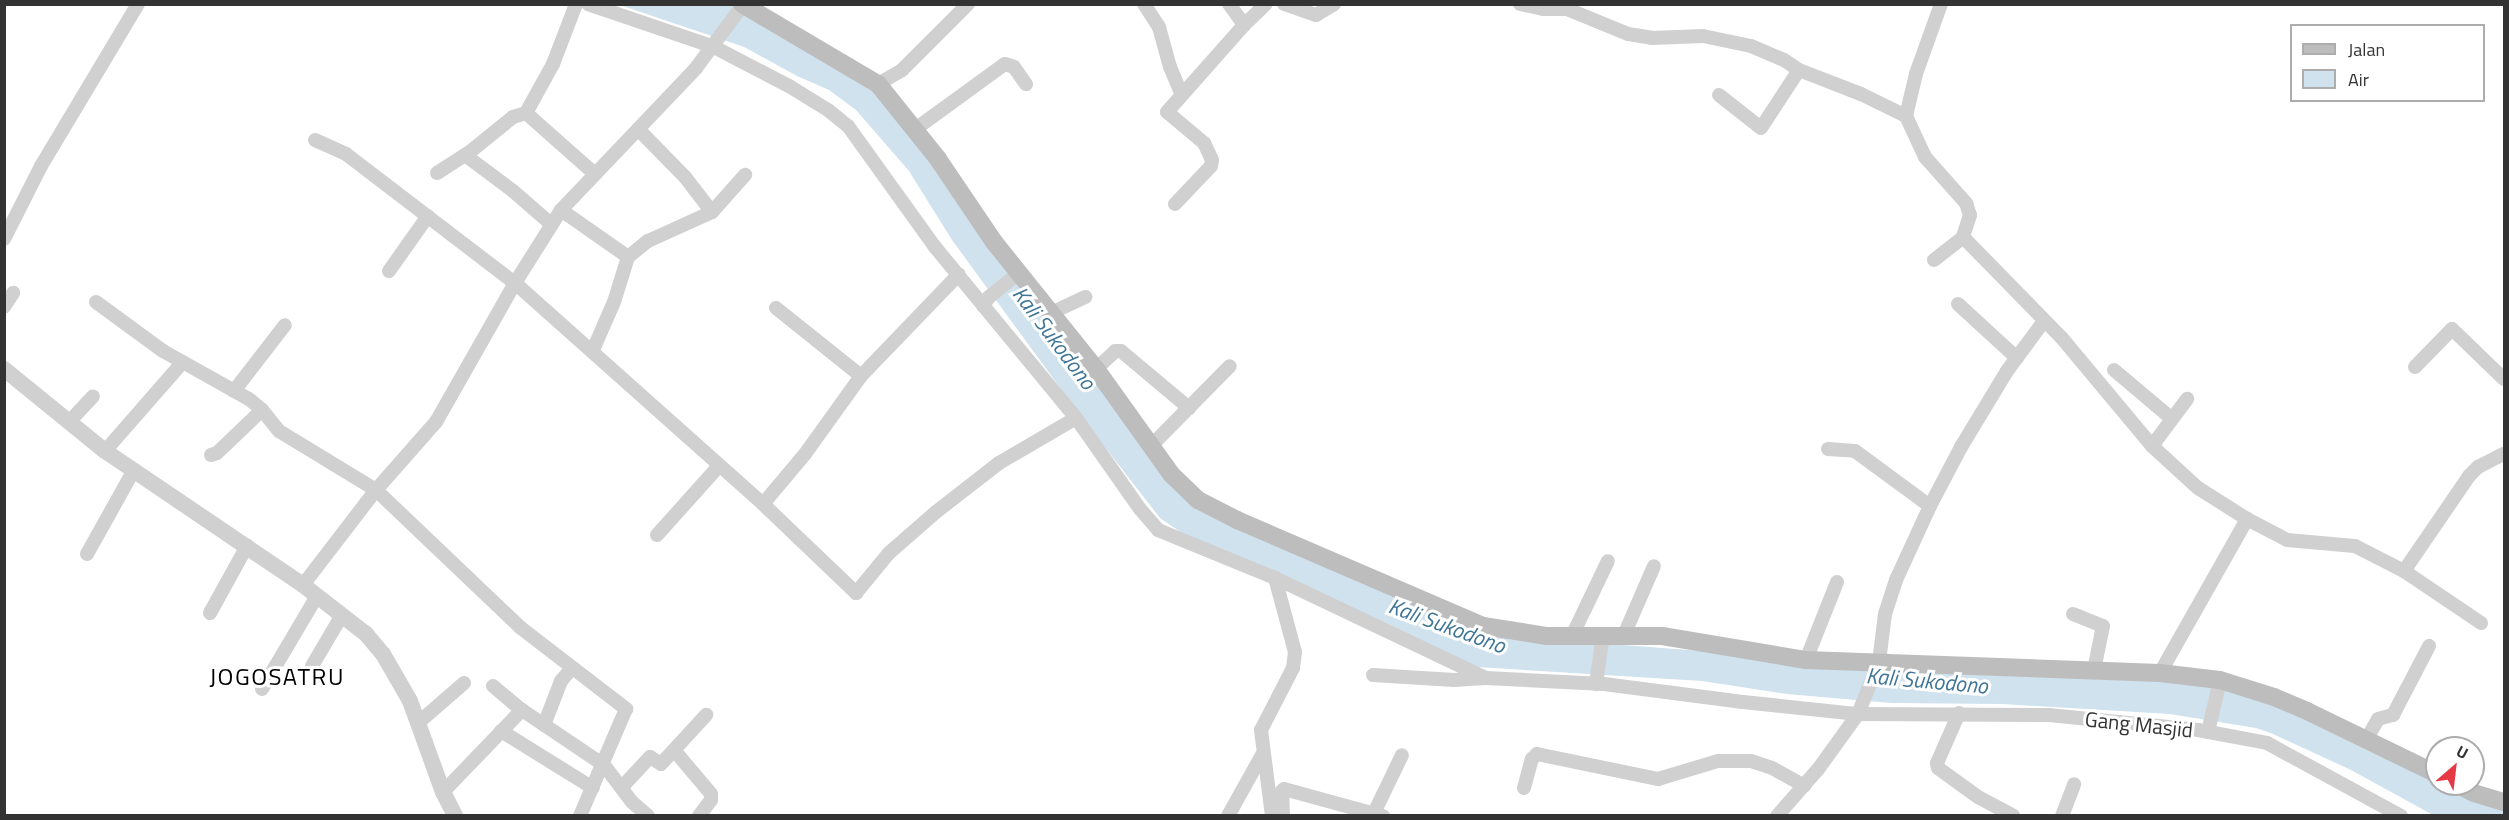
<!DOCTYPE html>
<style>
body{margin:0}
#map{position:relative;width:2509px;height:820px;overflow:hidden;background:#fff;font-family:"Titillium Web",sans-serif}
div>[style]{position:absolute}
.water>*{inset:0;background:#cfe2ee}
.minor>*{height:14px;margin:-7px;padding:0 7px;transform-origin:7px;border-radius:7px;background:#d0d0d0}
.tertiary>*{height:16px;margin:-8px;padding:0 8px;transform-origin:8px;border-radius:8px;background:#d0d0d0}
.secondary>*{height:18px;margin:-9px;padding:0 9px;transform-origin:9px;border-radius:9px;background:#bdbdbd}
span{translate:-50% -50%;white-space:nowrap;text-align:center;line-height:1.15;-webkit-text-stroke:6px #fff;paint-order:stroke}
.street-label{font-size:21px;color:#333}
.water-label{font-size:22px;color:#3f7597;font-style:italic}
.quarter-label{font-size:24px;color:#000;letter-spacing:1.5px}
.frame{position:absolute;inset:0;border:6px solid #333;pointer-events:none}
.legend{position:absolute;left:2290px;top:24px;width:195px;height:78px;box-sizing:border-box;background:#fff;border:2px solid #adadad;margin:0;padding:8px 10px;list-style:none;font-size:18px;color:#333}
.legend li{display:flex;align-items:center;gap:12px;height:30px}
.legend b{width:30px;border:2px solid #adadad}
.north{position:absolute;left:2425px;top:736px;width:60px;height:60px;box-sizing:border-box;background:#fff;border:2px solid #adadad;border-radius:50%;rotate:28deg;font-size:16px;font-weight:700;line-height:24px;text-align:center;color:#333}
.north::after{content:'';display:block;margin:auto;width:21px;height:27px;background:#e63946;clip-path:polygon(50% 0,100% 100%,50% 72%,0 100%)}
</style>
<div id="map">
<div class="water">
<div style="clip-path:polygon(620px 5px,733px 5px,761px 18px,878px 90px,1173px 481px,1487px 631px,1557px 640px,1728px 653px,2190px 679px,2257px 694px,2437px 777px,2437px 784px,2453px 784px,2504px 803px,2504px 815px,2433px 815px,2351px 770px,2273px 734px,2256px 728px,2170px 714px,2002px 704px,1891px 703px,1787px 694px,1702px 681px,1478px 667px,1182px 533px,1160px 518px,1080px 415px,952px 240px,909px 171px,856px 110px,829px 90px,797px 76px,744px 47px)"></div>
</div>
<div class="minor">
<div style="left:588px;top:4px;width:133px;rotate:18.8deg"></div>
<div style="left:714px;top:47px;width:85px;rotate:27.5deg"></div>
<div style="left:789px;top:86px;width:46px;rotate:31.6deg"></div>
<div style="left:828px;top:110px;width:26px;rotate:39deg"></div>
<div style="left:848px;top:126px;width:149px;rotate:54.3deg"></div>
<div style="left:935px;top:247px;width:222px;rotate:50.5deg"></div>
<div style="left:1076px;top:418px;width:111px;rotate:54.9deg"></div>
<div style="left:1140px;top:509px;width:28px;rotate:49deg"></div>
<div style="left:1158px;top:530px;width:126px;rotate:22.3deg"></div>
<div style="left:1275px;top:578px;width:233px;rotate:25.4deg"></div>
<div style="left:1486px;top:678px;width:118px;rotate:2.9deg"></div>
<div style="left:1604px;top:684px;width:140px;rotate:7.4deg"></div>
<div style="left:1743px;top:702px;width:116px;rotate:6deg"></div>
<div style="left:1858px;top:714px;width:191px;rotate:0.3deg"></div>
<div style="left:2049px;top:715px;width:150px;rotate:5.7deg"></div>
<div style="left:2198px;top:730px;width:70px;rotate:10.7deg"></div>
<div style="left:2267px;top:743px;width:153px;rotate:28.6deg"></div>
<div style="left:1144px;top:4px;width:27px;rotate:57deg"></div>
<div style="left:1159px;top:27px;width:41px;rotate:74.6deg"></div>
<div style="left:1170px;top:67px;width:28px;rotate:67deg"></div>
<div style="left:1229px;top:4px;width:26px;rotate:54deg"></div>
<div style="left:1284px;top:4px;width:34px;rotate:19deg"></div>
<div style="left:1316px;top:15px;width:21px;rotate:-31deg"></div>
<div style="left:1520px;top:4px;width:24px;rotate:12deg"></div>
<div style="left:1543px;top:9px;width:24px"></div>
<div style="left:1567px;top:9px;width:66px;rotate:22.3deg"></div>
<div style="left:1628px;top:34px;width:24px;rotate:9deg"></div>
<div style="left:1652px;top:38px;width:51px;rotate:-2.2deg"></div>
<div style="left:1703px;top:36px;width:49px;rotate:11.8deg"></div>
<div style="left:1751px;top:46px;width:36px;rotate:23deg"></div>
<div style="left:1784px;top:60px;width:18px;rotate:34deg"></div>
<div style="left:1799px;top:70px;width:66px;rotate:21.2deg"></div>
<div style="left:1861px;top:94px;width:50px;rotate:26.1deg"></div>
<div style="left:1941px;top:4px;width:74px;rotate:109.7deg"></div>
<div style="left:1916px;top:74px;width:43px;rotate:103.4deg"></div>
<div style="left:1906px;top:116px;width:45px;rotate:65.1deg"></div>
<div style="left:1925px;top:157px;width:62px;rotate:48.3deg"></div>
<div style="left:1966px;top:203px;width:13px;rotate:72deg"></div>
<div style="left:1970px;top:215px;width:23px;rotate:108deg"></div>
<div style="left:878px;top:84px;width:28px;rotate:-30deg"></div>
<div style="left:902px;top:70px;width:93px;rotate:-45deg"></div>
<div style="left:1719px;top:95px;width:53px;rotate:38.2deg"></div>
<div style="left:1761px;top:128px;width:69px;rotate:-56.8deg"></div>
<div style="left:526px;top:113px;width:92px;rotate:41.5deg"></div>
<div style="left:638px;top:129px;width:67px;rotate:45.6deg"></div>
<div style="left:685px;top:177px;width:44px;rotate:52.4deg"></div>
<div style="left:914px;top:130px;width:112px;rotate:-36deg"></div>
<div style="left:1005px;top:64px;width:9px;rotate:18deg"></div>
<div style="left:1014px;top:67px;width:21px;rotate:55deg"></div>
<div style="left:315px;top:140px;width:34px;rotate:24deg"></div>
<div style="left:346px;top:154px;width:213px;rotate:37.4deg"></div>
<div style="left:515px;top:283px;width:332px;rotate:41.7deg"></div>
<div style="left:763px;top:504px;width:129px;rotate:43.7deg"></div>
<div style="left:856px;top:593px;width:52px;rotate:-50.5deg"></div>
<div style="left:889px;top:553px;width:62px;rotate:-41.1deg"></div>
<div style="left:936px;top:512px;width:80px;rotate:-37.9deg"></div>
<div style="left:999px;top:463px;width:89px;rotate:-30.3deg"></div>
<div style="left:465px;top:155px;width:60px;rotate:36.9deg"></div>
<div style="left:513px;top:191px;width:50px;rotate:41deg"></div>
<div style="left:437px;top:173px;width:40px;rotate:-32.9deg"></div>
<div style="left:471px;top:151px;width:54px;rotate:-39deg"></div>
<div style="left:513px;top:117px;width:14px;rotate:-17deg"></div>
<div style="left:526px;top:113px;width:56px;rotate:-61.1deg"></div>
<div style="left:553px;top:64px;width:64px;rotate:-69deg"></div>
<div style="left:1175px;top:204px;width:52px;rotate:-46.5deg"></div>
<div style="left:1211px;top:166px;width:6px;rotate:-81deg"></div>
<div style="left:1212px;top:160px;width:19px;rotate:-115deg"></div>
<div style="left:1204px;top:143px;width:48px;rotate:-140deg"></div>
<div style="left:1167px;top:112px;width:116px;rotate:-48.5deg"></div>
<div style="left:1244px;top:25px;width:30px;rotate:-44deg"></div>
<div style="left:561px;top:210px;width:82px;rotate:35deg"></div>
<div style="left:4px;top:239px;width:82px;rotate:-63.1deg"></div>
<div style="left:41px;top:166px;width:189px;rotate:-59.1deg"></div>
<div style="left:1934px;top:260px;width:37px;rotate:-38deg"></div>
<div style="left:1963px;top:237px;width:140px;rotate:45.6deg"></div>
<div style="left:2061px;top:337px;width:142px;rotate:50.1deg"></div>
<div style="left:2152px;top:446px;width:62px;rotate:42.4deg"></div>
<div style="left:2198px;top:488px;width:58px;rotate:32.3deg"></div>
<div style="left:2247px;top:519px;width:45px;rotate:27.7deg"></div>
<div style="left:2287px;top:540px;width:68px;rotate:5deg"></div>
<div style="left:2355px;top:546px;width:55px;rotate:27deg"></div>
<div style="left:2404px;top:571px;width:115px;rotate:-55.6deg"></div>
<div style="left:2469px;top:476px;width:13px;rotate:-45deg"></div>
<div style="left:2478px;top:467px;width:29px;rotate:-27deg"></div>
<div style="left:389px;top:271px;width:67px;rotate:-54.7deg"></div>
<div style="left:96px;top:302px;width:83px;rotate:36.2deg"></div>
<div style="left:163px;top:351px;width:98px;rotate:29.2deg"></div>
<div style="left:249px;top:399px;width:17px;rotate:40deg"></div>
<div style="left:262px;top:410px;width:27px;rotate:51deg"></div>
<div style="left:279px;top:431px;width:114px;rotate:31.3deg"></div>
<div style="left:376px;top:490px;width:200px;rotate:43.6deg"></div>
<div style="left:521px;top:628px;width:133px;rotate:37.6deg"></div>
<div style="left:626px;top:709px;width:116px;rotate:113.3deg"></div>
<div style="left:1958px;top:304px;width:80px;rotate:42.5deg"></div>
<div style="left:983px;top:306px;width:11px;rotate:-56deg"></div>
<div style="left:989px;top:297px;width:38px;rotate:-39deg"></div>
<div style="left:4px;top:307px;width:17px;rotate:-57deg"></div>
<div style="left:1051px;top:313px;width:38px;rotate:-25deg"></div>
<div style="left:593px;top:350px;width:52px;rotate:-66.4deg"></div>
<div style="left:614px;top:302px;width:47px;rotate:-72.7deg"></div>
<div style="left:628px;top:257px;width:26px;rotate:-39deg"></div>
<div style="left:648px;top:241px;width:70px;rotate:-24.4deg"></div>
<div style="left:712px;top:212px;width:50px;rotate:-48.3deg"></div>
<div style="left:2415px;top:367px;width:53px;rotate:-45.8deg"></div>
<div style="left:2452px;top:329px;width:72px;rotate:43.9deg"></div>
<div style="left:1096px;top:369px;width:26px;rotate:-43deg"></div>
<div style="left:1115px;top:351px;width:6px"></div>
<div style="left:1121px;top:351px;width:89px;rotate:40deg"></div>
<div style="left:2114px;top:370px;width:75px;rotate:40.1deg"></div>
<div style="left:861px;top:376px;width:141px;rotate:-46.1deg"></div>
<div style="left:234px;top:391px;width:83px;rotate:-52.3deg"></div>
<div style="left:69px;top:422px;width:35px;rotate:-47deg"></div>
<div style="left:1151px;top:446px;width:112px;rotate:-45.4deg"></div>
<div style="left:2152px;top:446px;width:59px;rotate:-53.3deg"></div>
<div style="left:1828px;top:449px;width:27px;rotate:4deg"></div>
<div style="left:1855px;top:451px;width:93px;rotate:36.3deg"></div>
<div style="left:105px;top:451px;width:118px;rotate:-48.8deg"></div>
<div style="left:211px;top:455px;width:6px;rotate:-18deg"></div>
<div style="left:217px;top:453px;width:62px;rotate:-43.7deg"></div>
<div style="left:763px;top:504px;width:65px;rotate:-50deg"></div>
<div style="left:805px;top:454px;width:96px;rotate:-54.3deg"></div>
<div style="left:861px;top:376px;width:109px;rotate:-141.3deg"></div>
<div style="left:657px;top:535px;width:93px;rotate:-48.1deg"></div>
<div style="left:87px;top:554px;width:96px;rotate:-60.8deg"></div>
<div style="left:2404px;top:571px;width:93px;rotate:34deg"></div>
<div style="left:303px;top:585px;width:120px;rotate:-52.5deg"></div>
<div style="left:376px;top:490px;width:91px;rotate:-48.6deg"></div>
<div style="left:436px;top:422px;width:160px;rotate:-60.4deg"></div>
<div style="left:515px;top:283px;width:86px;rotate:-57.8deg"></div>
<div style="left:561px;top:210px;width:196px;rotate:-46.4deg"></div>
<div style="left:696px;top:68px;width:79px;rotate:-53.3deg"></div>
<div style="left:210px;top:613px;width:77px;rotate:-61.1deg"></div>
<div style="left:2073px;top:614px;width:32px;rotate:22deg"></div>
<div style="left:2103px;top:626px;width:45px;rotate:101.6deg"></div>
<div style="left:1624px;top:635px;width:75px;rotate:-66.5deg"></div>
<div style="left:1572px;top:636px;width:83px;rotate:-64.4deg"></div>
<div style="left:1806px;top:660px;width:84px;rotate:-68.3deg"></div>
<div style="left:312px;top:666px;width:59px;rotate:-59.5deg"></div>
<div style="left:2160px;top:673px;width:177px;rotate:-60.5deg"></div>
<div style="left:1373px;top:675px;width:81px;rotate:3.5deg"></div>
<div style="left:1454px;top:680px;width:30px;rotate:-4deg"></div>
<div style="left:1596px;top:684px;width:49px;rotate:-81.9deg"></div>
<div style="left:493px;top:686px;width:38px;rotate:40deg"></div>
<div style="left:522px;top:710px;width:99px;rotate:33.9deg"></div>
<div style="left:604px;top:765px;width:46px;rotate:52.9deg"></div>
<div style="left:632px;top:802px;width:21px;rotate:41deg"></div>
<div style="left:262px;top:689px;width:108px;rotate:-59.4deg"></div>
<div style="left:1959px;top:713px;width:55px;rotate:113.7deg"></div>
<div style="left:1937px;top:763px;width:5px;rotate:79deg"></div>
<div style="left:1938px;top:768px;width:49px;rotate:35.9deg"></div>
<div style="left:1978px;top:797px;width:40px;rotate:28deg"></div>
<div style="left:418px;top:723px;width:61px;rotate:-41deg"></div>
<div style="left:544px;top:725px;width:47px;rotate:-68.9deg"></div>
<div style="left:561px;top:681px;width:17px;rotate:-50deg"></div>
<div style="left:501px;top:731px;width:108px;rotate:31.8deg"></div>
<div style="left:2208px;top:732px;width:53px;rotate:-77deg"></div>
<div style="left:2366px;top:740px;width:24px;rotate:-60deg"></div>
<div style="left:2378px;top:719px;width:16px;rotate:-15deg"></div>
<div style="left:2393px;top:715px;width:78px;rotate:-62.4deg"></div>
<div style="left:674px;top:750px;width:57px;rotate:49.9deg"></div>
<div style="left:711px;top:794px;width:6px;rotate:90deg"></div>
<div style="left:711px;top:800px;width:20px;rotate:127deg"></div>
<div style="left:622px;top:787px;width:41px;rotate:-47deg"></div>
<div style="left:650px;top:757px;width:13px;rotate:32deg"></div>
<div style="left:661px;top:764px;width:67px;rotate:-47.4deg"></div>
<div style="left:1524px;top:788px;width:30px;rotate:-75deg"></div>
<div style="left:1532px;top:759px;width:7px;rotate:-45deg"></div>
<div style="left:1537px;top:754px;width:124px;rotate:11.7deg"></div>
<div style="left:1658px;top:779px;width:63px;rotate:-16.7deg"></div>
<div style="left:1718px;top:761px;width:33px"></div>
<div style="left:1751px;top:761px;width:22px;rotate:18deg"></div>
<div style="left:1772px;top:768px;width:37px;rotate:29deg"></div>
<div style="left:443px;top:792px;width:114px;rotate:-46.1deg"></div>
<div style="left:1374px;top:813px;width:64px;rotate:-64.2deg"></div>
<div style="left:1228px;top:816px;width:70px;rotate:-60.9deg"></div>
<div style="left:1272px;top:816px;width:87px;rotate:-97.3deg"></div>
<div style="left:1261px;top:730px;width:70px;rotate:-62.7deg"></div>
<div style="left:1293px;top:668px;width:16px;rotate:-83deg"></div>
<div style="left:1295px;top:652px;width:77px;rotate:-105.1deg"></div>
<div style="left:1283px;top:816px;width:25px;rotate:-92deg"></div>
<div style="left:1282px;top:791px;width:3px;rotate:-45deg"></div>
<div style="left:1284px;top:789px;width:103px;rotate:15.3deg"></div>
<div style="left:1777px;top:816px;width:64px;rotate:-48.8deg"></div>
<div style="left:1819px;top:768px;width:67px;rotate:-54.2deg"></div>
<div style="left:1858px;top:714px;width:56px;rotate:-68deg"></div>
<div style="left:1879px;top:662px;width:48px;rotate:-82.9deg"></div>
<div style="left:1885px;top:614px;width:36px;rotate:-72deg"></div>
<div style="left:1896px;top:580px;width:81px;rotate:-65.3deg"></div>
<div style="left:1930px;top:506px;width:67px;rotate:-62.3deg"></div>
<div style="left:1961px;top:447px;width:89px;rotate:-58.8deg"></div>
<div style="left:2007px;top:371px;width:62px;rotate:-53.5deg"></div>
<div style="left:2062px;top:816px;width:34px;rotate:-69deg"></div>
</div>
<div class="tertiary">
<div style="left:4px;top:369px;width:130px;rotate:39.1deg"></div>
<div style="left:105px;top:451px;width:239px;rotate:34.1deg"></div>
<div style="left:303px;top:585px;width:80px;rotate:37.9deg"></div>
<div style="left:366px;top:634px;width:26px;rotate:50deg"></div>
<div style="left:383px;top:654px;width:54px;rotate:60.1deg"></div>
<div style="left:410px;top:701px;width:97px;rotate:70.1deg"></div>
<div style="left:443px;top:792px;width:27px;rotate:63deg"></div>
</div>
<div class="secondary">
<div style="left:742px;top:4px;width:158px;rotate:30.5deg"></div>
<div style="left:878px;top:84px;width:96px;rotate:51.3deg"></div>
<div style="left:938px;top:159px;width:100px;rotate:56deg"></div>
<div style="left:994px;top:242px;width:163px;rotate:51.2deg"></div>
<div style="left:1096px;top:369px;width:130px;rotate:54.4deg"></div>
<div style="left:1172px;top:475px;width:36px;rotate:44deg"></div>
<div style="left:1198px;top:500px;width:44px;rotate:27.1deg"></div>
<div style="left:1237px;top:520px;width:268px;rotate:23.3deg"></div>
<div style="left:1483px;top:626px;width:65px;rotate:8.9deg"></div>
<div style="left:1547px;top:636px;width:115px"></div>
<div style="left:1662px;top:636px;width:146px;rotate:9.5deg"></div>
<div style="left:1806px;top:660px;width:354px;rotate:2.1deg"></div>
<div style="left:2160px;top:673px;width:60px;rotate:6.7deg"></div>
<div style="left:2220px;top:680px;width:57px;rotate:17.5deg"></div>
<div style="left:2274px;top:697px;width:36px;rotate:23deg"></div>
<div style="left:2307px;top:711px;width:144px;rotate:25.9deg"></div>
<div style="left:2456px;top:784px;width:20px;rotate:27deg"></div>
<div style="left:2474px;top:793px;width:31px;rotate:17deg"></div>
</div>
<div class="street-label">
<span style="left:2139px;top:724px;rotate:6deg">Gang Masjid</span>
</div>
<div class="water-label">
<span style="left:1054px;top:338px;rotate:53deg">Kali Sukodono</span>
<span style="left:1447px;top:626px;rotate:20deg">Kali Sukodono</span>
<span style="left:1927px;top:681px;rotate:5deg">Kali Sukodono</span>
</div>
<div class="quarter-label">
<span style="left:277px;top:677px">JOGOSATRU</span>
</div>
<div class="frame"></div>
<ul class="legend">
<li><b style="height:8px;background:#bdbdbd"></b>Jalan</li>
<li><b style="height:16px;background:#cfe2ee"></b>Air</li>
</ul>
<div class="north">U</div>
</div>
